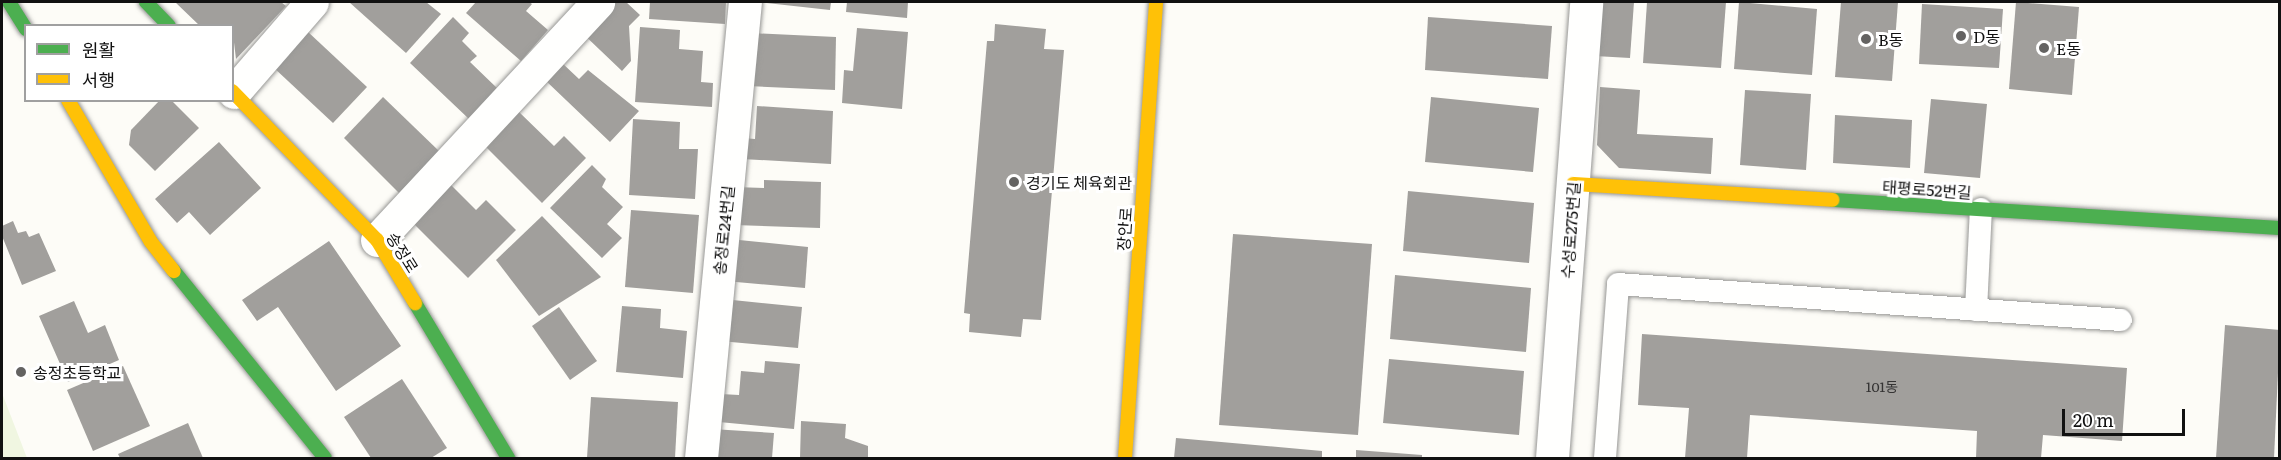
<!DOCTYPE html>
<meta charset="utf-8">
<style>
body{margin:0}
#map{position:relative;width:2281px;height:460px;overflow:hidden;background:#fdfcf7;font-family:Literata,"Noto Sans KR",serif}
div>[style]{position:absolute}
.pitch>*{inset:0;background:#f0f6e1}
.building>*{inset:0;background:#a19f9c}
.roads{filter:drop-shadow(0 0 2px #979795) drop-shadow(0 0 2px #979795)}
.lane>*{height:22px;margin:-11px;padding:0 11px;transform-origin:11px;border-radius:11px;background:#fffffe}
.street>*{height:33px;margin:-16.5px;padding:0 16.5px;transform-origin:16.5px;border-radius:16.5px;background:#fffffe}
.fast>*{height:14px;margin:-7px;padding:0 7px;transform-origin:7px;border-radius:7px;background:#4caf50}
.slow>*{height:14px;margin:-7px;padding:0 7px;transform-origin:7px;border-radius:7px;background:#ffc107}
.dots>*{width:16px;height:16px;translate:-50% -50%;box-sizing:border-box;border:3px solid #fff;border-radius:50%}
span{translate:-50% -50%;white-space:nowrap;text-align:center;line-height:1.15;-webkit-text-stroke:6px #fff;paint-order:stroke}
.number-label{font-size:14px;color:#353434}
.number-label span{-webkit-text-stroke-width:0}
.poi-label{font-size:16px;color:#111}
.left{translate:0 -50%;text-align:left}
.street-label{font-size:16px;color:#111}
.frame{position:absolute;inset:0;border:3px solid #111;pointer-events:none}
.legend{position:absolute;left:24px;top:24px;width:210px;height:78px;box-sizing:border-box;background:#fff;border:2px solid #a0a0a0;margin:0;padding:8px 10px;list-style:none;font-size:18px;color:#111}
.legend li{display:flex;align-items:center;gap:12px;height:30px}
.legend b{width:30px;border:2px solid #a0a0a0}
.scale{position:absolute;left:2062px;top:409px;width:123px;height:27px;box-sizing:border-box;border:3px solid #111;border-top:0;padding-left:8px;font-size:18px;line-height:21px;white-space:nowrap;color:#111;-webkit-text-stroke:4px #fff;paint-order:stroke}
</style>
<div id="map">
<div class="pitch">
<div style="clip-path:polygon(2px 393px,27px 458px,2px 458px)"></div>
</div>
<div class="building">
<div style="clip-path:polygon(175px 2px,281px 2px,286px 6px,236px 59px,232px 26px,200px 26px)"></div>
<div style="clip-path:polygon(349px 2px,426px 2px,441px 14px,406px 53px)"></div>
<div style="clip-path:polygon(476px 2px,529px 2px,532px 4px,526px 11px,548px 30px,521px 61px,466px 13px)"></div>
<div style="clip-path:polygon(605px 2px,626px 2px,640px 15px,629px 26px,631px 61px,622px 71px,578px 29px)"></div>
<div style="clip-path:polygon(650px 2px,726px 2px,725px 24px,649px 19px)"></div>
<div style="clip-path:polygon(758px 2px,831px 2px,830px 10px)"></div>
<div style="clip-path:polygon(847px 2px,908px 2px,907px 18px,846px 12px)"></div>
<div style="clip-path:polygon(1598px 2px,1634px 2px,1630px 58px,1595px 56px)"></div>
<div style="clip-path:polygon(1647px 2px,1726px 2px,1721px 68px,1643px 63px)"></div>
<div style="clip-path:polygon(1739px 2px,1817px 9px,1812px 75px,1734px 69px)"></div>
<div style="clip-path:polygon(1841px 2px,1898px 2px,1892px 81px,1835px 77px)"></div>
<div style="clip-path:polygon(2016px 2px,2079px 7px,2072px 95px,2009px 89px)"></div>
<div style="clip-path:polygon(1922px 4px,2003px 9px,1999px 68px,1919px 64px)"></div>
<div style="clip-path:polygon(453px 17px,469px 33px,462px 41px,477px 56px,470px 62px,498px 89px,469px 119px,410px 63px)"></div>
<div style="clip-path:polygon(1428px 17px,1552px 26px,1548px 79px,1425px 70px)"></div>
<div style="clip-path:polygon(995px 24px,1046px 29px,1044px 49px,1064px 50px,1041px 320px,1023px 319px,1021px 337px,969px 332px,970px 314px,964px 313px,987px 41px,994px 41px)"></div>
<div style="clip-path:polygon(640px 27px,680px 30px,679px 49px,703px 51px,701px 82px,713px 83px,712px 107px,635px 102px)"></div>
<div style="clip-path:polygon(857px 28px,908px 32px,902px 109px,842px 103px,844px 70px,853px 71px)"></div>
<div style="clip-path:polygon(307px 31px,367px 87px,333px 123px,273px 67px)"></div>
<div style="clip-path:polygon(750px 33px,836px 37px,835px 90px,748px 86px)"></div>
<div style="clip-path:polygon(561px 62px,579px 79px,588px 70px,639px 111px,610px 142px,545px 80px)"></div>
<div style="clip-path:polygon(1600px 87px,1640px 90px,1637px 134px,1713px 138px,1711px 174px,1619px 168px,1597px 145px)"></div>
<div style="clip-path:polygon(1745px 90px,1811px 94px,1806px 170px,1740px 165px)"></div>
<div style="clip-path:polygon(383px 97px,440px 152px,399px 193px,344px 138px)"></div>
<div style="clip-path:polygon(1431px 97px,1539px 108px,1533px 172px,1425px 162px)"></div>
<div style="clip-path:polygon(1931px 99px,1987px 104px,1980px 178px,1924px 173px)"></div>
<div style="clip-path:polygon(160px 100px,171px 100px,199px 128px,155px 171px,129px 145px,131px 130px)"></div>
<div style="clip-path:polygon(757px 106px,833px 111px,831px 164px,742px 159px,743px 138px,755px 139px)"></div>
<div style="clip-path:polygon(518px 111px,554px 146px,564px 136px,586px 158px,542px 203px,484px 145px)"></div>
<div style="clip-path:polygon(1835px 115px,1912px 120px,1910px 168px,1833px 163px)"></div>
<div style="clip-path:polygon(633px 119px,680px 122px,679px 149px,698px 149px,695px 199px,629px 195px)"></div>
<div style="clip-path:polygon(219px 142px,261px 188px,210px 235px,189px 212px,177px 223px,155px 199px)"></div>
<div style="clip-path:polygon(592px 165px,606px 179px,602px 187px,623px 207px,607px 224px,622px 238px,602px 258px,550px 208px)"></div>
<div style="clip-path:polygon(445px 179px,476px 210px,486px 200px,516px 230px,468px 278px,407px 217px)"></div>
<div style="clip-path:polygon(764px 180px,821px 182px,820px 228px,734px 225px,735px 187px,764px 188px)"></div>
<div style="clip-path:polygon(1408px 191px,1534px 203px,1529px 263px,1403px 251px)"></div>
<div style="clip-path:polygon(631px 210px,699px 215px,693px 293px,625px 287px)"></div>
<div style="clip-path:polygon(542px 216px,601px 277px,539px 316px,496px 260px)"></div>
<div style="clip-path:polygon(13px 221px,18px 233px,26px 231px,29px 237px,39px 233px,56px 271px,22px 285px,2px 236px,2px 226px)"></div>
<div style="clip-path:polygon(1233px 234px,1372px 244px,1358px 435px,1219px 425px)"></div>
<div style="clip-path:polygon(729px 239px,808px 247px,805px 288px,725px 281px)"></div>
<div style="clip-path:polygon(329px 241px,401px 346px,336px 391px,278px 307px,257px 321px,242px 300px)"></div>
<div style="clip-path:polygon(1395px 275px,1531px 288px,1526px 352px,1390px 339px)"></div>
<div style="clip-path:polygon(723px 299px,802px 307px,798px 348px,720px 341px)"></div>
<div style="clip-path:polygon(74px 301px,88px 333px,105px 325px,119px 360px,68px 382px,39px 316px)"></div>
<div style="clip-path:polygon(622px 306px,661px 309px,660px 328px,687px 331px,683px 378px,616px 372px)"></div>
<div style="clip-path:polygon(559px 307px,597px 361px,570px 380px,532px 326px)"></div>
<div style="clip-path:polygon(2225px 325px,2280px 330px,2274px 458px,2216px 458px)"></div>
<div style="clip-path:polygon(1642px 334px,2127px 368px,2122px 441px,2043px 435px,2041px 458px,1976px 458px,1977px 431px,1750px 415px,1747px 458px,1685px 458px,1689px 408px,1638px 405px)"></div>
<div style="clip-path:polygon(1389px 359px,1524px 371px,1519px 435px,1383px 423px)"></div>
<div style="clip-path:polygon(765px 361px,800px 364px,794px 429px,719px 422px,721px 394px,739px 395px,741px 371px,764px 373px)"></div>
<div style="clip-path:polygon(123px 366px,150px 426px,93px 451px,67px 390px)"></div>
<div style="clip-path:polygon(402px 379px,447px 448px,431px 458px,371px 458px,344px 417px)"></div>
<div style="clip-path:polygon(591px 397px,678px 402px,675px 458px,587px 458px)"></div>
<div style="clip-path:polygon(801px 421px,846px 424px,845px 438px,868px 446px,868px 458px,800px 458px)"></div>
<div style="clip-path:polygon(188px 423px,203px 458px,120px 458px,118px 454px)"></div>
<div style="clip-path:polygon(712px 429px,774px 433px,772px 458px,710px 458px)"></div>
<div style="clip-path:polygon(1176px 438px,1322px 451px,1322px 458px,1174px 458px)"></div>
<div style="clip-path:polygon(1356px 450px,1422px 455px,1422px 458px,1356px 458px)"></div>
</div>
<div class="roads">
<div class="lane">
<div style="left:1976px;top:310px;width:101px;rotate:-87.2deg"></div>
<div style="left:1605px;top:458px;width:174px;rotate:-85.7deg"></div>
<div style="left:1618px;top:284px;width:504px;rotate:4.09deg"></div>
</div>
<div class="street">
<div style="left:234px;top:92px;width:119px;rotate:-49.1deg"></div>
<div style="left:377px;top:240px;width:325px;rotate:-47.1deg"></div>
<div style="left:701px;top:458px;width:458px;rotate:-84.5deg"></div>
<div style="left:1552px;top:458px;width:457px;rotate:-85.7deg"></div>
</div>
<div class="fast">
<div style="left:9px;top:2px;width:32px;rotate:58deg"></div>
<div style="left:146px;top:2px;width:33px;rotate:46deg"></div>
<div style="left:1833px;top:200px;width:448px;rotate:3.6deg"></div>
<div style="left:174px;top:271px;width:240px;rotate:51.1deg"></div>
<div style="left:415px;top:303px;width:181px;rotate:59deg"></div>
</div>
<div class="slow">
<div style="left:232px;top:91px;width:208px;rotate:45.8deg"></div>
<div style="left:377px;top:240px;width:74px;rotate:58.9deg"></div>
<div style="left:68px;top:100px;width:164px;rotate:59.7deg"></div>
<div style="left:151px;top:242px;width:37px;rotate:52deg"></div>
<div style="left:1573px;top:184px;width:260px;rotate:3.5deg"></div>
<div style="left:1125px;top:458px;width:457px;rotate:-86.1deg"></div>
</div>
</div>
<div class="dots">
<div style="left:1961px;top:36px;background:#646362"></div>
<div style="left:1866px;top:39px;background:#646362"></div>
<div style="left:2044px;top:48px;background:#646362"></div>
<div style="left:1014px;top:182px;background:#646362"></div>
<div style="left:21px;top:372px;background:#646362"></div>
</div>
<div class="number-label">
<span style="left:1882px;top:386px">101동</span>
</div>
<div class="poi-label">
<span class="left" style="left:1973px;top:36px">D동</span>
<span class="left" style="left:1878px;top:39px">B동</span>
<span class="left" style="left:2056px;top:48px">E동</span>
<span class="left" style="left:1026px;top:182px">경기도 체육회관</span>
<span class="left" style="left:33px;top:372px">송정초등학교</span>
</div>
<div class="street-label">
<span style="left:1927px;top:189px;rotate:4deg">태평로52번길</span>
<span style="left:1124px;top:229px;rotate:-86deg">장안로</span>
<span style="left:723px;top:230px;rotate:-84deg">송정로24번길</span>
<span style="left:1570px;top:230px;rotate:-86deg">수성로275번길</span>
<span style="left:403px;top:252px;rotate:58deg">송정로</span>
</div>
<div class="frame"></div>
<ul class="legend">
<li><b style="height:8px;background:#4caf50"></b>원활</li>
<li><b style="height:8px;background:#ffc107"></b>서행</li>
</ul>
<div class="scale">20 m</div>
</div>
